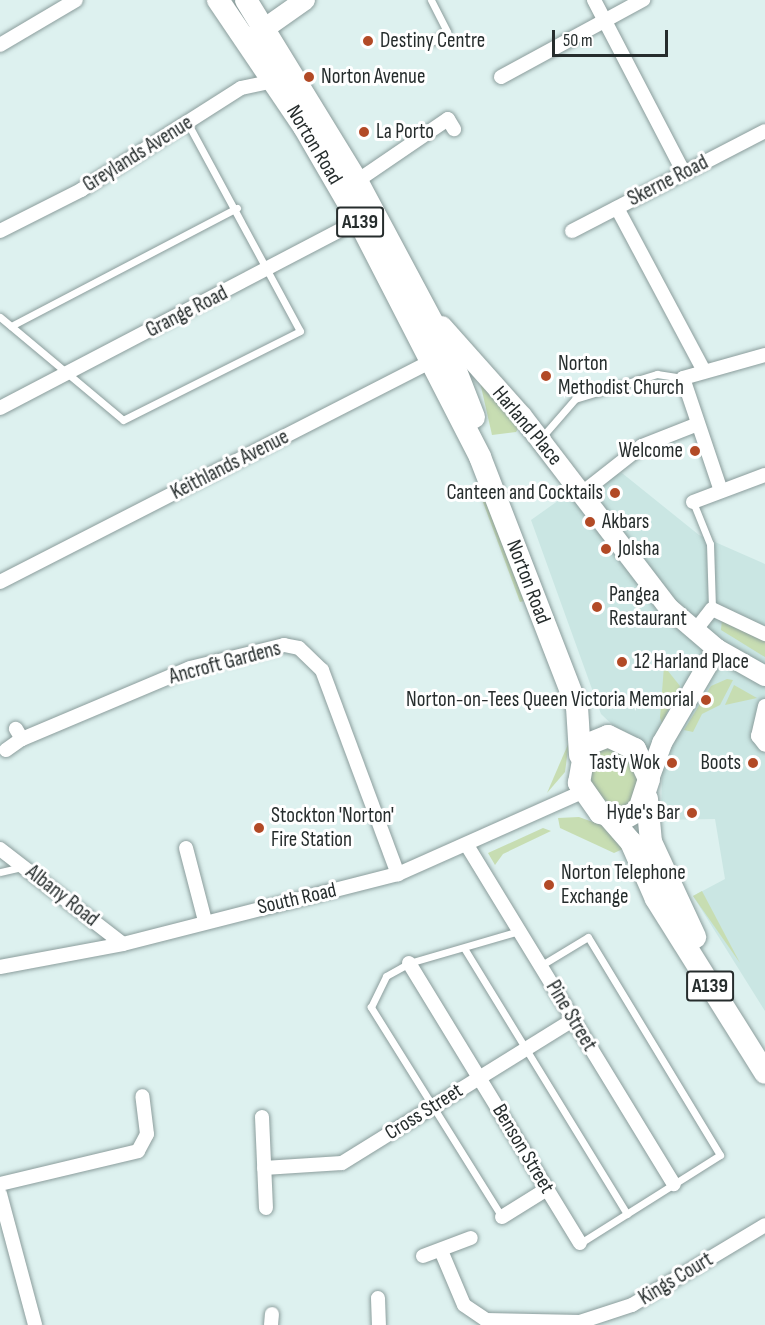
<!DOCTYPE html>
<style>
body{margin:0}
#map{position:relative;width:765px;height:1325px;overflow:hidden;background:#ddf1ef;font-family:"Sofia Sans Condensed",sans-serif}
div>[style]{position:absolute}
.built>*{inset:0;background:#cae6e3}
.green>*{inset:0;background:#c7ddb2}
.roads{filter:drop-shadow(0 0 2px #8b9d9c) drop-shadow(0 0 2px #8b9d9c)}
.lane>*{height:7px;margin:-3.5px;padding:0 3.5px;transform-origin:3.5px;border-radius:3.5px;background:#fff}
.street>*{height:14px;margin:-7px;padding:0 7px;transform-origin:7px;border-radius:7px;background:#fff}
.secondary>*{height:20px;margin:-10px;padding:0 10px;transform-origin:10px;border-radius:10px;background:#fff}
.primary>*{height:22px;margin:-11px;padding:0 11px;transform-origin:11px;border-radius:11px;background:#fff}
.dots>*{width:16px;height:16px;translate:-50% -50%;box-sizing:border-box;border:3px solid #fff;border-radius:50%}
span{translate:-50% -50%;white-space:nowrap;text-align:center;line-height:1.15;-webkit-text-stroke:6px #fff;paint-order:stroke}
.shield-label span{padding:2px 4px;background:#fff;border:2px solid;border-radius:4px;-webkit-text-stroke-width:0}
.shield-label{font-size:20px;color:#262d2d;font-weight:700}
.poi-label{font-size:21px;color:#262d2d}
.left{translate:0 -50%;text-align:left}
.right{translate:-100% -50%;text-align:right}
.street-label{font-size:21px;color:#262d2d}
.scale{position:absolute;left:552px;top:30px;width:116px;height:27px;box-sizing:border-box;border:3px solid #262d2d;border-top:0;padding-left:8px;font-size:18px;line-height:21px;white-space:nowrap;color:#262d2d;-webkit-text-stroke:4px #fff;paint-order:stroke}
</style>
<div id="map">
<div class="built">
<div style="clip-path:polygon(622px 473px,699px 535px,765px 564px,765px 1011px,693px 896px,725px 879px,715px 819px,661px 820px,662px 772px,601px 714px,531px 520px,583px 483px)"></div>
</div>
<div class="green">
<div style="clip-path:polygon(480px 382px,519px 427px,516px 432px,492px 435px)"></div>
<div style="clip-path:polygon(480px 494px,486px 502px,524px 601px,520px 602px)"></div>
<div style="clip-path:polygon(722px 619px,765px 638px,765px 657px,721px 630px)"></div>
<div style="clip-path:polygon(664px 666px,680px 686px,662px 723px,660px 718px)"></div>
<div style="clip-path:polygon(727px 679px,733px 680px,720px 705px,702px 714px,693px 732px,684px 730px,711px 686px)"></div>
<div style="clip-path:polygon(734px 685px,757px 698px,725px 705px)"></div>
<div style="clip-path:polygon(569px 742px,565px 772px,547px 793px)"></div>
<div style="clip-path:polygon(609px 746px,630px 758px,639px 781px,635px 800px,618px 808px,599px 797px,587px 777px,590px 756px)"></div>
<div style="clip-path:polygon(579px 817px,604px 826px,625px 848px,614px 853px,560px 828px,558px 818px)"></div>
<div style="clip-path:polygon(543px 828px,551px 831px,503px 854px,495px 865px,488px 853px)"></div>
<div style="clip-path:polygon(702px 891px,740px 963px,693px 896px)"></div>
</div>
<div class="roads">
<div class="lane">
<div style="left:431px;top:0;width:36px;rotate:63deg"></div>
<div style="left:447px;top:32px;width:17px;rotate:147deg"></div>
<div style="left:0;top:317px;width:160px;rotate:39.9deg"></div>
<div style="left:123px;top:420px;width:198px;rotate:-26.7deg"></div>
<div style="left:300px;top:331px;width:235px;rotate:-118.4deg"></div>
<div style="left:11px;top:326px;width:255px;rotate:-27.6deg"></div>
<div style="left:542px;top:437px;width:50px;rotate:-49deg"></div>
<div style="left:575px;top:399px;width:86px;rotate:-17deg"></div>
<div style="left:657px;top:374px;width:26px;rotate:9deg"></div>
<div style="left:693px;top:502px;width:45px;rotate:68deg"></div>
<div style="left:710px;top:544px;width:65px;rotate:88.2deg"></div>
<div style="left:0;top:872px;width:23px;rotate:-13deg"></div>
<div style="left:464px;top:948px;width:312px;rotate:58.5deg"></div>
<div style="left:540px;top:966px;width:56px;rotate:-31.1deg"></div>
<div style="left:588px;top:937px;width:255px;rotate:58.8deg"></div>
<div style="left:720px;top:1155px;width:165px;rotate:147.8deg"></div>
<div style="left:502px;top:1217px;width:248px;rotate:-122deg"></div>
<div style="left:371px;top:1007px;width:34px;rotate:-64deg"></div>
<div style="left:386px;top:976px;width:26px;rotate:-29deg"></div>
<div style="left:409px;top:963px;width:115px;rotate:-16.2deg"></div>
</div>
<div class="street">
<div style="left:594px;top:0;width:195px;rotate:62.5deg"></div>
<div style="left:0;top:45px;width:88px;rotate:-30.6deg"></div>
<div style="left:501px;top:77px;width:162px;rotate:-28.5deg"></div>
<div style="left:357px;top:181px;width:110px;rotate:-34.3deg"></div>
<div style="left:448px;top:119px;width:12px;rotate:59deg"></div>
<div style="left:617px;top:208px;width:185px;rotate:61.9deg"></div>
<div style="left:0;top:231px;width:91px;rotate:-26.8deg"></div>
<div style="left:81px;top:190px;width:190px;rotate:-32.5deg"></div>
<div style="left:241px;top:88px;width:35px;rotate:-12deg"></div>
<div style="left:572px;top:231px;width:217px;rotate:-27.4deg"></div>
<div style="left:0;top:408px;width:410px;rotate:-27.6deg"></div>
<div style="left:721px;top:491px;width:119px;rotate:-108.6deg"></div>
<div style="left:683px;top:378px;width:85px;rotate:-15.7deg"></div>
<div style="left:582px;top:493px;width:76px;rotate:-38.1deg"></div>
<div style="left:642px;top:446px;width:60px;rotate:-21.4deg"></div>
<div style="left:693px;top:502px;width:77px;rotate:-20.6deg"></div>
<div style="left:0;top:582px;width:490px;rotate:-27.1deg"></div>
<div style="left:694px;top:632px;width:29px;rotate:-52deg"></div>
<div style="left:712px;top:609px;width:59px;rotate:25.3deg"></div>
<div style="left:765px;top:706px;width:31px;rotate:103deg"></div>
<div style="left:758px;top:736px;width:11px;rotate:52deg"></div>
<div style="left:22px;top:739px;width:182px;rotate:-22.9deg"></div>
<div style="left:190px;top:668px;width:97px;rotate:-13.7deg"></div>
<div style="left:284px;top:645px;width:15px;rotate:11deg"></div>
<div style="left:299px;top:648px;width:32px;rotate:44deg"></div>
<div style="left:322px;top:670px;width:218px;rotate:69.6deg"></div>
<div style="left:6px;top:750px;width:19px;rotate:-35deg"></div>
<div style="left:22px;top:739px;width:12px;rotate:-121deg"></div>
<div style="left:468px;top:847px;width:395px;rotate:58.6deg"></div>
<div style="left:186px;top:848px;width:75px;rotate:75.4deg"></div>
<div style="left:0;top:849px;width:155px;rotate:37.7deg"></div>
<div style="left:409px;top:963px;width:328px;rotate:58.6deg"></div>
<div style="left:0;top:967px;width:125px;rotate:-10.6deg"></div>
<div style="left:123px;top:944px;width:284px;rotate:-14.3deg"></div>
<div style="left:398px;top:874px;width:201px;rotate:-24deg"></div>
<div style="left:262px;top:1117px;width:91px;rotate:87.5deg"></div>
<div style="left:264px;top:1168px;width:78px;rotate:-3.7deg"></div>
<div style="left:342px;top:1163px;width:272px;rotate:-31.8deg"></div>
<div style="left:0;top:1184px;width:142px;rotate:-13.4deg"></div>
<div style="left:138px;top:1151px;width:19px;rotate:-62deg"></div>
<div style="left:147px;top:1134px;width:38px;rotate:-97deg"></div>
<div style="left:0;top:1194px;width:136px;rotate:75deg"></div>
<div style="left:502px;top:1217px;width:53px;rotate:-31.9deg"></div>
<div style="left:442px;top:1253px;width:56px;rotate:67.1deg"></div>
<div style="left:464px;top:1305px;width:27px;rotate:34deg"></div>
<div style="left:486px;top:1320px;width:94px;rotate:1.2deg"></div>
<div style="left:580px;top:1322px;width:55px;rotate:-18.1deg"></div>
<div style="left:632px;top:1305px;width:155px;rotate:-31deg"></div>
<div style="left:423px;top:1256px;width:51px;rotate:-20.6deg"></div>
<div style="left:378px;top:1298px;width:27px;rotate:88deg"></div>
<div style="left:271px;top:1325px;width:11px;rotate:-85deg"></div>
</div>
<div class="secondary">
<div style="left:251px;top:38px;width:66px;rotate:-35.1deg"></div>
<div style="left:442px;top:326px;width:120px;rotate:48.4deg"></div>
<div style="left:522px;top:416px;width:242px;rotate:52.6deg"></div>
<div style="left:669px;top:608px;width:63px;rotate:40.5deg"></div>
<div style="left:717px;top:649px;width:55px;rotate:29.4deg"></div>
<div style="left:649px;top:779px;width:38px;rotate:-70deg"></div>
<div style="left:662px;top:743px;width:109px;rotate:-59.7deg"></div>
</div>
<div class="primary">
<div style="left:218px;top:0;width:153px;rotate:55.9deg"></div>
<div style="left:304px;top:127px;width:116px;rotate:59.9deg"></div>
<div style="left:362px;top:227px;width:259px;rotate:62.8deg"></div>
<div style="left:480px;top:457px;width:268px;rotate:68.8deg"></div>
<div style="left:577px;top:707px;width:48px;rotate:86.4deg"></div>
<div style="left:246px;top:0;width:212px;rotate:58.5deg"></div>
<div style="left:357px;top:181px;width:195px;rotate:61.9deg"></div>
<div style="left:449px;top:353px;width:69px;rotate:68.7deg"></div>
<div style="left:608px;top:736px;width:30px;rotate:26deg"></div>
<div style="left:635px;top:749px;width:33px;rotate:65deg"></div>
<div style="left:649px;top:779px;width:33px;rotate:108deg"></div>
<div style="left:639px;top:810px;width:20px;rotate:150deg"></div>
<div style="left:622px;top:820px;width:23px;rotate:-162deg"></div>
<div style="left:600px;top:813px;width:37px;rotate:-125deg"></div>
<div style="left:579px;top:783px;width:39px;rotate:-80deg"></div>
<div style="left:586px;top:745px;width:24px;rotate:-22deg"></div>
<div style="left:647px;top:799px;width:43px;rotate:84.7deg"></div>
<div style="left:651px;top:842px;width:105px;rotate:65.1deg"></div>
<div style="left:610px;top:818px;width:32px;rotate:49deg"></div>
<div style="left:631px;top:842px;width:62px;rotate:66.3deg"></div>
<div style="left:656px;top:899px;width:205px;rotate:57.9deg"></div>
</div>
</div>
<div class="dots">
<div style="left:368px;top:41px;background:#b24a26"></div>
<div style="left:309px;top:77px;background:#b24a26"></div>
<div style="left:364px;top:132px;background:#b24a26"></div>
<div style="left:546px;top:376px;background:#b24a26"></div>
<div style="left:695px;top:451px;background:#b24a26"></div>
<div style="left:615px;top:493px;background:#b24a26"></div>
<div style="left:590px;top:522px;background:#b24a26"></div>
<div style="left:606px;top:549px;background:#b24a26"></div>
<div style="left:597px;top:607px;background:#b24a26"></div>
<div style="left:622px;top:662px;background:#b24a26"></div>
<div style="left:706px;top:700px;background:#b24a26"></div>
<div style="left:672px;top:763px;background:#b24a26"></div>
<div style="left:753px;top:763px;background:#b24a26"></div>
<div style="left:692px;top:813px;background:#b24a26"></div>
<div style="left:259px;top:828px;background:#b24a26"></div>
<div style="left:549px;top:885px;background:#b24a26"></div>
</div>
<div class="shield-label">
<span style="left:360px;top:222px">A139</span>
<span style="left:710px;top:986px">A139</span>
</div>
<div class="poi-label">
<span class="left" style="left:380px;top:41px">Destiny Centre</span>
<span class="left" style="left:321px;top:77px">Norton Avenue</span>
<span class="left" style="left:376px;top:132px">La Porto</span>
<span class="left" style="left:558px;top:376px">Norton<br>Methodist Church</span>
<span class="right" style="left:683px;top:451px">Welcome</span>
<span class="right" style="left:603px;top:493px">Canteen and Cocktails</span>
<span class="left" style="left:602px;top:522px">Akbars</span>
<span class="left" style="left:618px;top:549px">Jolsha</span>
<span class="left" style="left:609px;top:607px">Pangea<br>Restaurant</span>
<span class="left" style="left:634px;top:662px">12 Harland Place</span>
<span class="right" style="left:694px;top:700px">Norton-on-Tees Queen Victoria Memorial</span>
<span class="right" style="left:660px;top:763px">Tasty Wok</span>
<span class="right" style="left:741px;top:763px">Boots</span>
<span class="right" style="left:680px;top:813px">Hyde's Bar</span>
<span class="left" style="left:271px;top:828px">Stockton 'Norton'<br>Fire Station</span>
<span class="left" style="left:561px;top:885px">Norton Telephone<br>Exchange</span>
</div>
<div class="street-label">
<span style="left:314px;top:145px;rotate:59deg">Norton Road</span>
<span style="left:138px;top:154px;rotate:-32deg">Greylands Avenue</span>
<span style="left:668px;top:181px;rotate:-27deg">Skerne Road</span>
<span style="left:187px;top:312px;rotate:-27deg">Grange Road</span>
<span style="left:527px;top:426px;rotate:50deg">Harland Place</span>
<span style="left:230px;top:465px;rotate:-27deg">Keithlands Avenue</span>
<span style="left:528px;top:582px;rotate:69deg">Norton Road</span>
<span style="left:225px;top:663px;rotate:-15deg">Ancroft Gardens</span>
<span style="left:62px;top:896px;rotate:38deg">Albany Road</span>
<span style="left:297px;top:899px;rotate:-13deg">South Road</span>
<span style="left:571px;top:1016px;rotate:59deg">Pine Street</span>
<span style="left:424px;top:1112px;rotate:-32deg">Cross Street</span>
<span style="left:523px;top:1149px;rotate:59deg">Benson Street</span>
<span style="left:676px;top:1279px;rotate:-31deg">Kings Court</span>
</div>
<div class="scale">50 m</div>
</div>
